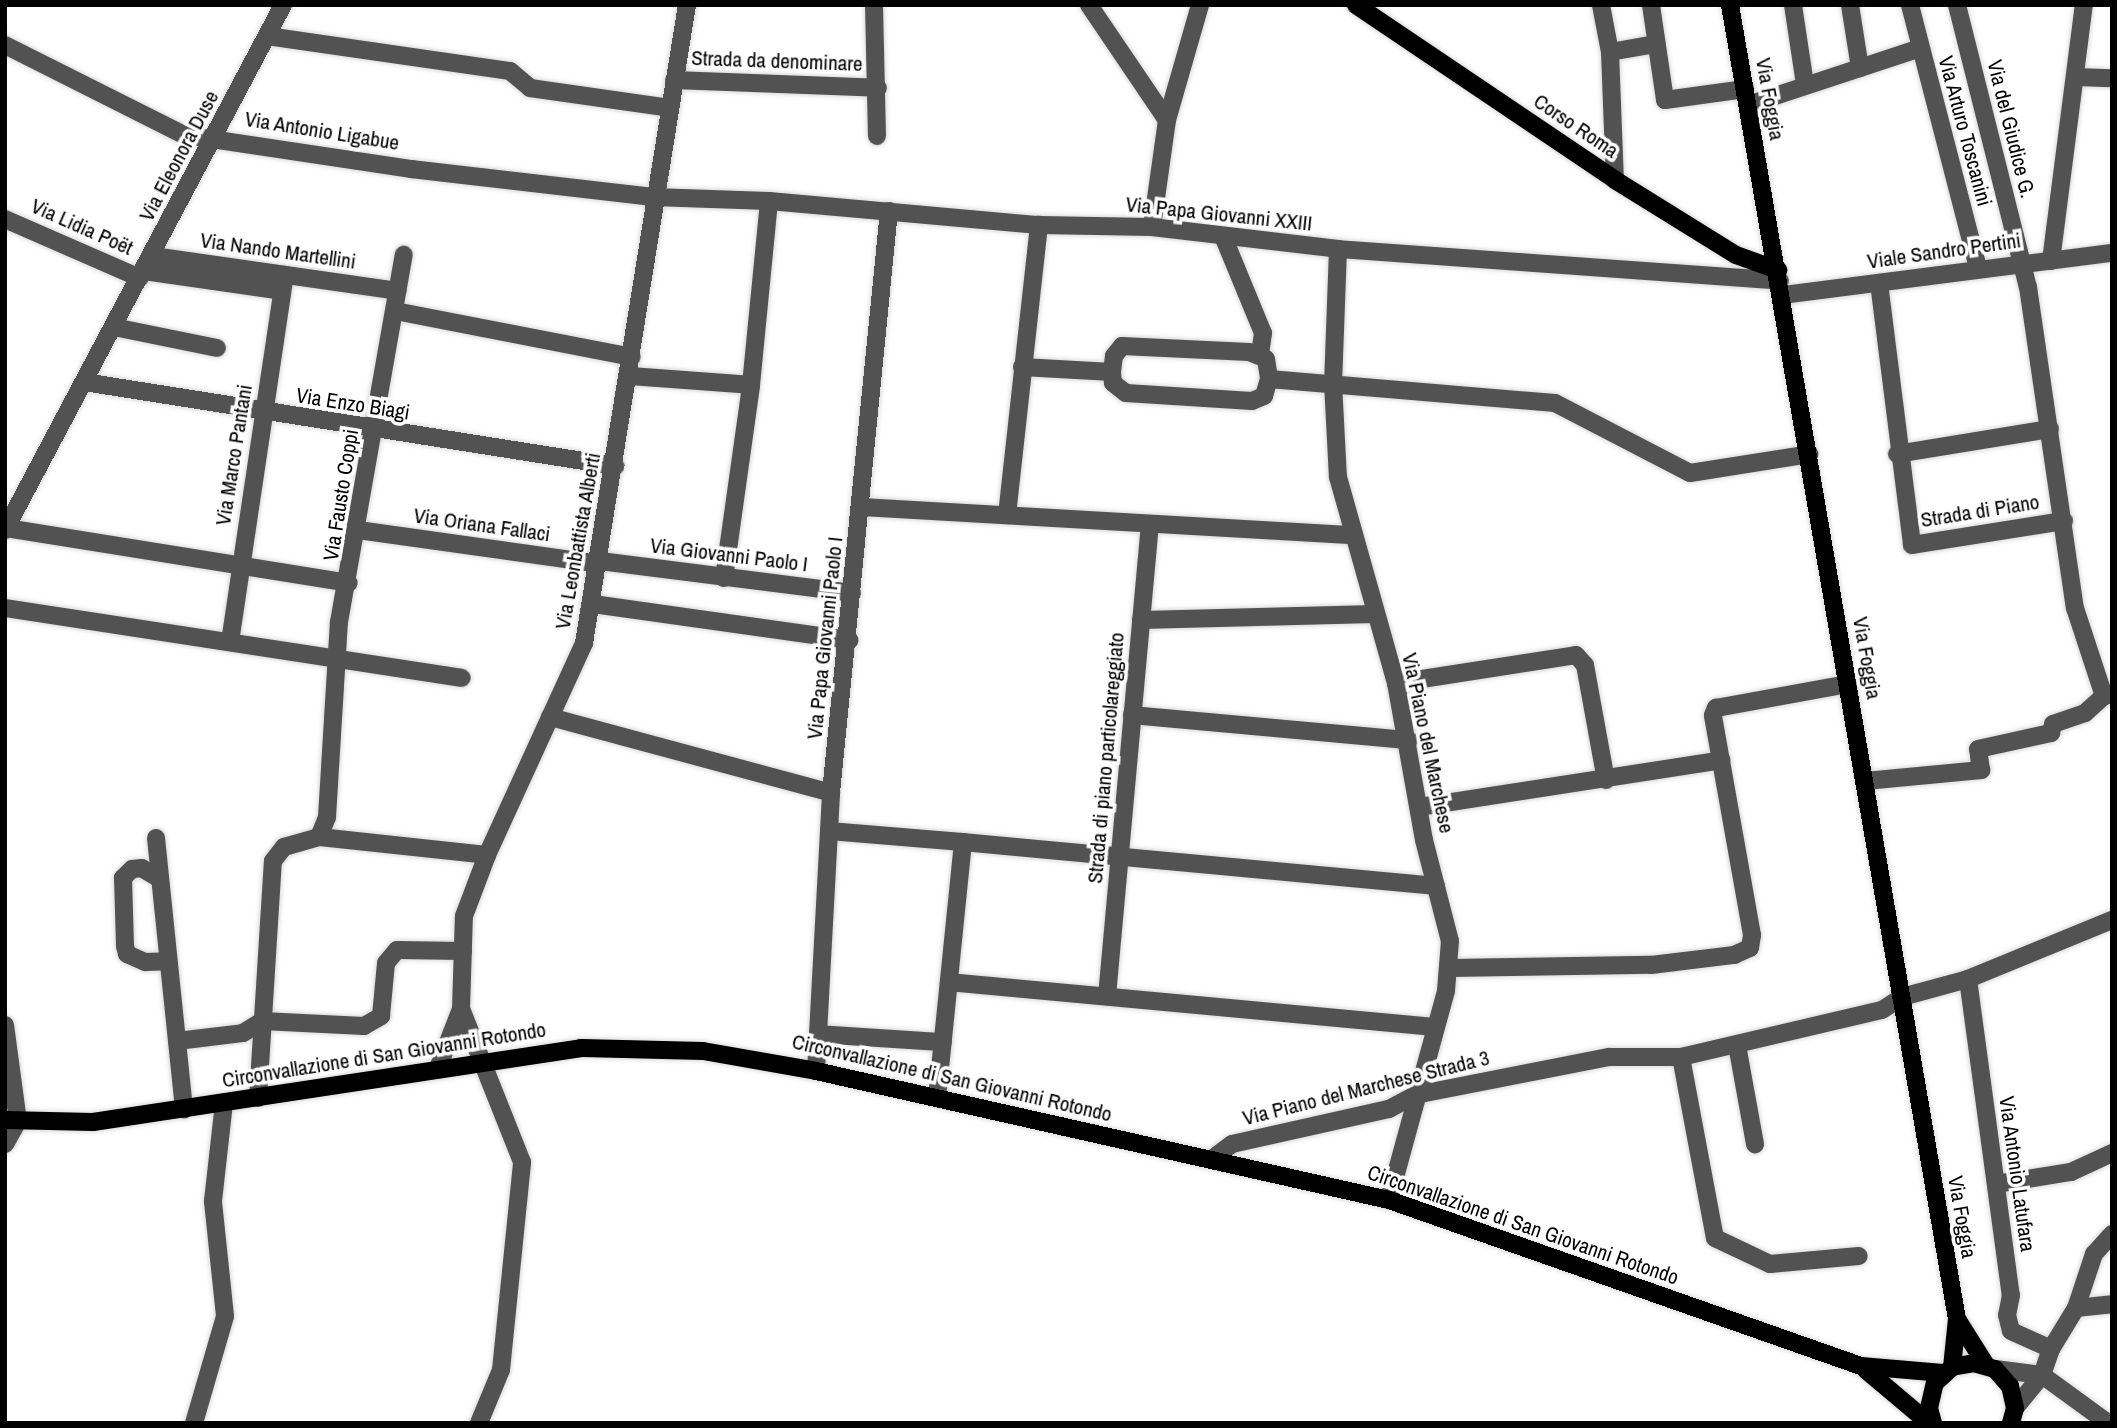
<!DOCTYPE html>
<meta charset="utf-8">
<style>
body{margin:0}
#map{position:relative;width:2117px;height:1428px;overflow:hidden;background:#fff;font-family:"Archivo Narrow",sans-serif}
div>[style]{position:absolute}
.roads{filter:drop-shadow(0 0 2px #dbdbdb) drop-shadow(0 0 2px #dbdbdb)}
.minor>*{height:18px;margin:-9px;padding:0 9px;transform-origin:9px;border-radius:9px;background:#525252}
.major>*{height:18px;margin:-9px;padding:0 9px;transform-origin:9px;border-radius:9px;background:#000}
span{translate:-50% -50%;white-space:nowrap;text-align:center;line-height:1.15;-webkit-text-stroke:7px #fff;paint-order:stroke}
.street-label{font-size:21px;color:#000}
.frame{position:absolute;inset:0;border:7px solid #000;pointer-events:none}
</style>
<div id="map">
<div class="roads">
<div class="minor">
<div style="left:874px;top:5px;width:131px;rotate:88.7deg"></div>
<div style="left:1089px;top:5px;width:139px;rotate:55.9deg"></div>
<div style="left:1167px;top:120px;width:108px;rotate:98deg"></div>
<div style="left:1601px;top:5px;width:48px;rotate:79.2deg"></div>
<div style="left:1610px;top:52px;width:128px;rotate:87.8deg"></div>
<div style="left:1651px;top:5px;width:96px;rotate:81.6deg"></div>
<div style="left:1665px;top:100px;width:81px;rotate:-7.8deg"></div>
<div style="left:1793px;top:5px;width:80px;rotate:81.4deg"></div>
<div style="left:1850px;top:5px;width:64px;rotate:81deg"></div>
<div style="left:1910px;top:5px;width:272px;rotate:75.5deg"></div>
<div style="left:1957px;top:5px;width:291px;rotate:75.9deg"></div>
<div style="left:2028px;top:287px;width:324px;rotate:81.7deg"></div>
<div style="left:2075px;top:608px;width:93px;rotate:71.8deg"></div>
<div style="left:2104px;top:696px;width:8px;rotate:-14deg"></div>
<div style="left:267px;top:36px;width:246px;rotate:8.2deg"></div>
<div style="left:510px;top:71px;width:26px;rotate:40deg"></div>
<div style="left:530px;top:88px;width:141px;rotate:8.1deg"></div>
<div style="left:5px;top:45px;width:200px;rotate:26.7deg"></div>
<div style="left:184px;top:135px;width:230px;rotate:8.5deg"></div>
<div style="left:411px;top:169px;width:244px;rotate:6.6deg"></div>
<div style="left:653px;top:197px;width:116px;rotate:2deg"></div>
<div style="left:769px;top:201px;width:271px;rotate:5.1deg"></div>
<div style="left:1039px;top:225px;width:113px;rotate:1deg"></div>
<div style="left:1152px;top:227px;width:187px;rotate:6.7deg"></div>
<div style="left:1338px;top:249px;width:443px;rotate:4.1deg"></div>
<div style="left:1610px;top:52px;width:47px;rotate:-9.9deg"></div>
<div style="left:2075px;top:77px;width:37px;rotate:2deg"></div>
<div style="left:674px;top:80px;width:204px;rotate:2.2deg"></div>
<div style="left:1748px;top:105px;width:181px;rotate:-18.3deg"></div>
<div style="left:1167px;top:120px;width:120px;rotate:-74deg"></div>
<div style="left:5px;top:219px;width:147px;rotate:23.6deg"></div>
<div style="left:1223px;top:236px;width:105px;rotate:67.6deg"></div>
<div style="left:1263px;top:333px;width:21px;rotate:98deg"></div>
<div style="left:1338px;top:249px;width:134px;rotate:92.1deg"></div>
<div style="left:1333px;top:383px;width:94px;rotate:87deg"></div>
<div style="left:1338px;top:477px;width:214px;rotate:74.3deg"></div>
<div style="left:1396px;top:683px;width:159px;rotate:79.9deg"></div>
<div style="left:1424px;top:840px;width:104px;rotate:75.6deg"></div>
<div style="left:1450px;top:941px;width:50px;rotate:94.6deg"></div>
<div style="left:1446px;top:991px;width:217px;rotate:105.3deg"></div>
<div style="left:153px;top:256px;width:247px;rotate:8.1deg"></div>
<div style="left:2051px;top:261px;width:258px;rotate:-82.7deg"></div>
<div style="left:144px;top:271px;width:139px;rotate:8.2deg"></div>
<div style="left:1879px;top:283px;width:264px;rotate:82.8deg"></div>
<div style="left:1912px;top:545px;width:154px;rotate:-9deg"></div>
<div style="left:1783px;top:295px;width:332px;rotate:-7.3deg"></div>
<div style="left:395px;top:311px;width:241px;rotate:11deg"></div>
<div style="left:114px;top:327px;width:105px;rotate:11.5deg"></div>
<div style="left:1022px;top:367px;width:90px;rotate:3.2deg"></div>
<div style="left:1112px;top:372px;width:11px;rotate:85deg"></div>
<div style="left:1113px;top:383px;width:16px;rotate:38deg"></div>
<div style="left:1126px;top:393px;width:126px;rotate:3.6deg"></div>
<div style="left:1252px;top:401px;width:13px;rotate:-23deg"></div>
<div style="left:1264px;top:396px;width:18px;rotate:-74deg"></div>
<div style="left:1112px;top:372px;width:16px;rotate:-83deg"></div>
<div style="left:1114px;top:356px;width:13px;rotate:-51deg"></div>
<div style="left:1122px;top:346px;width:127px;rotate:2.7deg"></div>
<div style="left:1249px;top:352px;width:18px;rotate:22deg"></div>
<div style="left:1266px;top:359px;width:20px;rotate:81deg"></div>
<div style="left:1269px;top:379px;width:287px;rotate:4.8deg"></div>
<div style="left:1555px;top:403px;width:152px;rotate:27.4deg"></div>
<div style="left:1690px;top:473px;width:121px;rotate:-9deg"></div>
<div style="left:629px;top:376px;width:122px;rotate:4.2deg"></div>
<div style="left:84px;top:382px;width:538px;rotate:8.99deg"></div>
<div style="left:1897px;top:454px;width:155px;rotate:-9.3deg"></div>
<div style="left:862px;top:507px;width:492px;rotate:3.3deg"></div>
<div style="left:1007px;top:515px;width:292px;rotate:-83.7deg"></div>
<div style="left:6px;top:528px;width:347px;rotate:9.1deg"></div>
<div style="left:5px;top:530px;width:594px;rotate:-62.1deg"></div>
<div style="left:358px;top:530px;width:244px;rotate:8deg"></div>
<div style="left:600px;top:561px;width:254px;rotate:7.2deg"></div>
<div style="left:724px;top:578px;width:195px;rotate:-82deg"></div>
<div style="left:751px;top:385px;width:185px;rotate:-84.4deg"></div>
<div style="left:593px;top:604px;width:259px;rotate:8deg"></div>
<div style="left:5px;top:608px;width:462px;rotate:8.7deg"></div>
<div style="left:1141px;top:620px;width:234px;rotate:-1.5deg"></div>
<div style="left:230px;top:642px;width:371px;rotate:-81.5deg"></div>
<div style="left:1396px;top:683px;width:182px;rotate:-8.8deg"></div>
<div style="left:1576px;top:655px;width:13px;rotate:48deg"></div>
<div style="left:1585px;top:665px;width:117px;rotate:79.7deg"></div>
<div style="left:1132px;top:715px;width:278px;rotate:5.2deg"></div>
<div style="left:550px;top:717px;width:291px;rotate:15.1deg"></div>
<div style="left:1865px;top:781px;width:117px;rotate:-5.4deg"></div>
<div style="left:1981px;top:770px;width:21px;rotate:-98deg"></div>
<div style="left:1978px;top:749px;width:75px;rotate:-12.4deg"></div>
<div style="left:2051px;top:733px;width:9px;rotate:-77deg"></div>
<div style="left:2053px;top:724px;width:34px;rotate:-19deg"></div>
<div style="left:2085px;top:713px;width:25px;rotate:-42deg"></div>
<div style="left:1419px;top:807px;width:306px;rotate:-8.8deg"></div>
<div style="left:829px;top:831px;width:134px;rotate:4.7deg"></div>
<div style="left:963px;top:842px;width:256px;rotate:95.8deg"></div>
<div style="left:319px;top:837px;width:169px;rotate:6.1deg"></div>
<div style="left:156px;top:838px;width:273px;rotate:84.1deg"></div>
<div style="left:963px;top:842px;width:475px;rotate:5.3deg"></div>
<div style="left:160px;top:879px;width:21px;rotate:-149deg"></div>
<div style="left:142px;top:868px;width:10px;rotate:174deg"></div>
<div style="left:132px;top:869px;width:13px;rotate:135deg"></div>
<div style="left:123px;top:878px;width:68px;rotate:88.3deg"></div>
<div style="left:125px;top:946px;width:8px;rotate:76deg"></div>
<div style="left:127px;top:954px;width:20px;rotate:24deg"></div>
<div style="left:145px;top:962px;width:23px;rotate:-2deg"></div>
<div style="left:1450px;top:968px;width:201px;rotate:-0.9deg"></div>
<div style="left:1651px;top:965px;width:84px;rotate:-6.9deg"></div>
<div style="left:1734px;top:955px;width:17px;rotate:-24deg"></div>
<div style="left:1750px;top:948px;width:13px;rotate:-81deg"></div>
<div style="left:1752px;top:935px;width:223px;rotate:-100.1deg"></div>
<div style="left:1713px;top:715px;width:8px;rotate:-67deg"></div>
<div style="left:1716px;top:708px;width:134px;rotate:-10.3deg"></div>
<div style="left:1968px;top:979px;width:319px;rotate:82.3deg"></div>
<div style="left:2011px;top:1295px;width:20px;rotate:101deg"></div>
<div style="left:2007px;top:1315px;width:16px;rotate:76deg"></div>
<div style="left:2011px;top:1331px;width:44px;rotate:24.2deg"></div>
<div style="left:949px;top:982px;width:487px;rotate:5.3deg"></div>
<div style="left:1107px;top:996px;width:473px;rotate:-84.8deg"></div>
<div style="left:5px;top:1025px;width:97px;rotate:82.3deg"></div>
<div style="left:18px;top:1121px;width:26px;rotate:119deg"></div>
<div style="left:818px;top:1034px;width:125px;rotate:3.7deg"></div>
<div style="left:177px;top:1041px;width:66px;rotate:-6.9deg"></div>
<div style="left:243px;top:1033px;width:22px;rotate:-32deg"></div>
<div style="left:262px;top:1021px;width:102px;rotate:2.8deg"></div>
<div style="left:364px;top:1026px;width:20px;rotate:-30deg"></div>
<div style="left:381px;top:1016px;width:53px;rotate:-84.6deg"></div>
<div style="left:386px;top:963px;width:17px;rotate:-50deg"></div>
<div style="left:397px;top:950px;width:66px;rotate:0.9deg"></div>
<div style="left:1737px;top:1045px;width:101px;rotate:79.7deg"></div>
<div style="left:1681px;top:1057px;width:184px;rotate:79.4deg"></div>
<div style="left:1715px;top:1238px;width:61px;rotate:25.3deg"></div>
<div style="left:1770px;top:1264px;width:89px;rotate:-5.1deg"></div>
<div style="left:438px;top:1068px;width:63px;rotate:-68.7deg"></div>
<div style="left:816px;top:1071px;width:278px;rotate:-86.9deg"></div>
<div style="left:831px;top:793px;width:585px;rotate:-84.31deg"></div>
<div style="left:258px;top:1098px;width:237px;rotate:-86.4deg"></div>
<div style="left:273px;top:861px;width:18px;rotate:-52deg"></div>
<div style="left:284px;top:847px;width:36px;rotate:-16deg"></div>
<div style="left:319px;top:837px;width:22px;rotate:-68deg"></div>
<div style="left:327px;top:817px;width:195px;rotate:-86.5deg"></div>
<div style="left:339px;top:622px;width:373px;rotate:-80deg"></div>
<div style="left:1212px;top:1159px;width:25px;rotate:-37deg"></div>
<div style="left:1232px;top:1144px;width:161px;rotate:-12.6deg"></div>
<div style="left:1389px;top:1109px;width:30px;rotate:-28deg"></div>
<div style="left:1415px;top:1095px;width:198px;rotate:-11.1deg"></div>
<div style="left:1609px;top:1057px;width:72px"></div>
<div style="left:1681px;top:1057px;width:206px;rotate:-13.2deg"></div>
<div style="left:1882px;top:1010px;width:24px;rotate:-33deg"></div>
<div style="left:1902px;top:997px;width:68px;rotate:-15.3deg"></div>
<div style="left:1968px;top:979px;width:156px;rotate:-22.3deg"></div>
<div style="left:1996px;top:1184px;width:76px;rotate:-9.1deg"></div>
<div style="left:2071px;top:1172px;width:45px;rotate:-24.9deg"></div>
<div style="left:2076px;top:1308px;width:36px;rotate:-6deg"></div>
<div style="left:1995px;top:1369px;width:47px;rotate:7.3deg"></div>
<div style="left:2042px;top:1375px;width:82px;rotate:36deg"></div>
<div style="left:2015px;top:1408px;width:43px;rotate:-50.7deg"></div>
<div style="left:2042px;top:1375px;width:28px;rotate:-71deg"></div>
<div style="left:2051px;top:1349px;width:48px;rotate:-58.6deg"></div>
<div style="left:2076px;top:1308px;width:57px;rotate:-71.6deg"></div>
<div style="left:2094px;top:1254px;width:27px;rotate:-48deg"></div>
<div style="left:194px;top:1423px;width:111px;rotate:-73.8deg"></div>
<div style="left:225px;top:1316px;width:116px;rotate:-96deg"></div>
<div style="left:213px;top:1201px;width:99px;rotate:-83.6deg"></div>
<div style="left:479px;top:1423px;width:57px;rotate:-67.5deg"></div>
<div style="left:501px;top:1370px;width:209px;rotate:-84.2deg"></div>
<div style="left:522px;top:1162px;width:165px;rotate:-111.7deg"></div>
<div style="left:461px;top:1009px;width:93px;rotate:-88.2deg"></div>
<div style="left:464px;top:916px;width:65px;rotate:-69.3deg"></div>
<div style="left:487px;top:855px;width:233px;rotate:-65.4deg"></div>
<div style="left:584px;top:643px;width:646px;rotate:-80.83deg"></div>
</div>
<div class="major">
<div style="left:1356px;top:5px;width:313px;rotate:34deg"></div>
<div style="left:1615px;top:180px;width:142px;rotate:31.8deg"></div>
<div style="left:1736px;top:255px;width:45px;rotate:19.7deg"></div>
<div style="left:1730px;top:5px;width:1333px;rotate:80.2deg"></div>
<div style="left:1957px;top:1319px;width:48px;rotate:95.9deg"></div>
<div style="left:5px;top:1120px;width:88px;rotate:1.3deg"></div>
<div style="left:93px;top:1122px;width:494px;rotate:-8.6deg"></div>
<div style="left:581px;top:1048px;width:122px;rotate:1.4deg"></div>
<div style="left:703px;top:1051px;width:115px;rotate:10deg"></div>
<div style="left:816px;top:1071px;width:587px;rotate:12.69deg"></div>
<div style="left:1389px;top:1200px;width:500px;rotate:19.38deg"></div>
<div style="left:1861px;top:1366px;width:82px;rotate:4.9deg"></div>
<div style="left:1957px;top:1319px;width:54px;rotate:57.8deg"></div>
<div style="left:1866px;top:1370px;width:82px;rotate:40.1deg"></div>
<div style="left:1933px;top:1423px;width:16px;rotate:-105deg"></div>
<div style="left:1929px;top:1408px;width:26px;rotate:-77deg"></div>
<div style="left:1935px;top:1383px;width:23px;rotate:-43deg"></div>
<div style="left:1952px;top:1367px;width:22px;rotate:-10deg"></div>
<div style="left:1974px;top:1363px;width:22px;rotate:16deg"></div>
<div style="left:1995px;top:1369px;width:23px;rotate:49deg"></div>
<div style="left:2010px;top:1386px;width:23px;rotate:77deg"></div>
<div style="left:2015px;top:1408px;width:16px;rotate:105deg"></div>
</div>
</div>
<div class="street-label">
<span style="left:777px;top:61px;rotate:2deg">Strada da denominare</span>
<span style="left:1770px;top:99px;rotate:80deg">Via Foggia</span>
<span style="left:1576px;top:126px;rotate:34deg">Corso Roma</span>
<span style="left:2011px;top:129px;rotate:76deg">Via del Giudice G.</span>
<span style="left:322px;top:131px;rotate:9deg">Via Antonio Ligabue</span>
<span style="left:1965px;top:131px;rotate:75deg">Via Arturo Toscanini</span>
<span style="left:179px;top:156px;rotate:-62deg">Via Eleonora Duse</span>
<span style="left:1219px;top:214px;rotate:6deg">Via Papa Giovanni XXIII</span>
<span style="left:82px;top:227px;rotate:24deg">Via Lidia Poët</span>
<span style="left:278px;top:251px;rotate:8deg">Via Nando Martellini</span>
<span style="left:1944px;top:251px;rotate:-8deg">Viale Sandro Pertini</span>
<span style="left:353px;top:404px;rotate:9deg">Via Enzo Biagi</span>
<span style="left:234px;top:455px;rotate:-81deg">Via Marco Pantani</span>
<span style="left:341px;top:495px;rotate:-81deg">Via Fausto Coppi</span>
<span style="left:1980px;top:511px;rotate:-9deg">Strada di Piano</span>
<span style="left:482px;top:525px;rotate:8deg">Via Oriana Fallaci</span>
<span style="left:578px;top:541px;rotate:-80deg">Via Leonbattista Alberti</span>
<span style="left:729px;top:555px;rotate:7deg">Via Giovanni Paolo I</span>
<span style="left:825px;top:638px;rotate:-84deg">Via Papa Giovanni Paolo I</span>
<span style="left:1867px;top:658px;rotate:80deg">Via Foggia</span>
<span style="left:1428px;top:743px;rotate:78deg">Via Piano del Marchese</span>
<span style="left:1106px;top:758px;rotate:-85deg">Strada di piano particolareggiato</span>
<span style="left:384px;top:1055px;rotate:-9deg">Circonvallazione di San Giovanni Rotondo</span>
<span style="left:952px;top:1078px;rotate:13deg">Circonvallazione di San Giovanni Rotondo</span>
<span style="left:1366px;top:1088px;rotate:-14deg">Via Piano del Marchese Strada 3</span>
<span style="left:2017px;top:1174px;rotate:82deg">Via Antonio Latufara</span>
<span style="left:1962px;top:1217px;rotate:80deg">Via Foggia</span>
<span style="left:1523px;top:1225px;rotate:19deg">Circonvallazione di San Giovanni Rotondo</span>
</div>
<div class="frame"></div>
</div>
